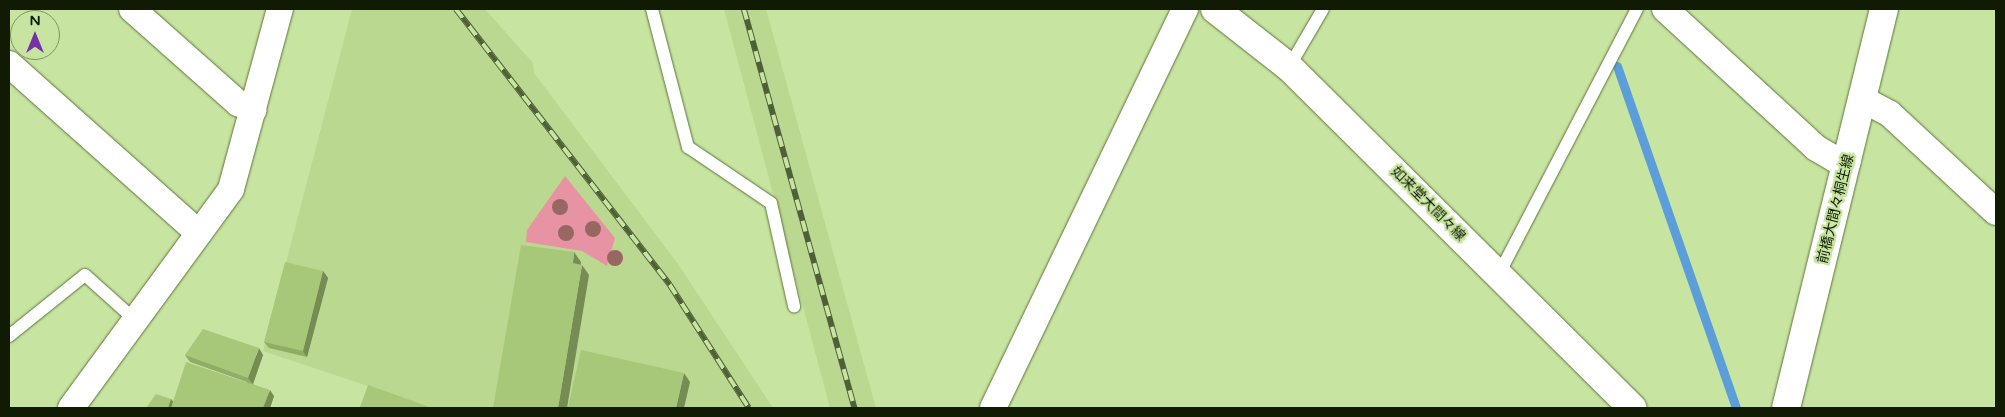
<!DOCTYPE html>
<meta charset="utf-8">
<style>
body{margin:0}
#map{position:relative;width:2005px;height:417px;overflow:hidden;background:#c7e4a1;font-family:"Varela Round","Noto Sans JP",sans-serif}
div>[style]{position:absolute}
.built>*{inset:0;background:#bad88f}
.green>*{inset:0;background:#e893a4}
.stream>*{height:9px;margin:-4.5px;padding:0 4.5px;transform-origin:4.5px;border-radius:4.5px;background:#5c9ed9}
.roads{filter:drop-shadow(0 0 1px #5c7536) drop-shadow(0 0 1px #5c7536)}
.lane>*{height:12px;margin:-6px;padding:0 6px;transform-origin:6px;border-radius:6px;background:#fff}
.street>*{height:26px;margin:-13px;padding:0 13px;transform-origin:13px;border-radius:13px;background:#fff}
.secondary>*{height:28px;margin:-14px;padding:0 14px;transform-origin:14px;border-radius:14px;background:#fff}
.primary>*{height:28px;margin:-14px;padding:0 14px;transform-origin:14px;border-radius:14px;background:#fff}
.rail>*{height:5.5px;margin-top:-2.75px;transform-origin:0;background:repeating-linear-gradient(90deg,#c7e4a1 0 11px,#4f6039 0 22px);box-sizing:border-box;border-block:1px solid #4f6039}
.trees>*{width:16px;height:16px;margin:-8px;border-radius:50%;background:#976761}
.wall>*{inset:0;background:#90ac67}
.shaded-wall>*{inset:0;background:#758c54}
.building>*{inset:0;background:#a7c878}
span{translate:-50% -50%;white-space:nowrap;text-align:center;line-height:1.15;-webkit-text-stroke:4.5px #c7e4a1;paint-order:stroke}
.street-label{font-size:14px;color:#111b03}
.frame{position:absolute;inset:0;border:10px solid #111b03;pointer-events:none}
.north{position:absolute;left:10px;top:10px;width:50px;height:50px;box-sizing:border-box;background:#c7e4a1;border:1px solid #7e9462;border-radius:50%;rotate:0deg;font-size:14px;font-weight:700;line-height:20px;text-align:center;color:#111b03}
.north::after{content:'';display:block;margin:auto;width:18px;height:22px;background:#7532a6;clip-path:polygon(50% 0,100% 100%,50% 72%,0 100%)}
</style>
<div id="map">
<div class="built">
<div style="clip-path:polygon(evenodd,352px 9px,485px 9px,533px 63px,534px 73px,678px 264px,773px 408px,434px 408px,263px 351px,352px 9px,615px 238px,607px 265px,582px 251px,615px 238px)"></div>
<div style="clip-path:polygon(724px 9px,766px 9px,876px 408px,830px 408px)"></div>
</div>
<div class="green">
<div style="clip-path:polygon(565px 176px,615px 238px,607px 266px,582px 251px,526px 242px,527px 230px)"></div>
</div>
<div class="stream">
<div style="left:1617px;top:66px;width:362px;rotate:70.8deg"></div>
</div>
<div class="roads">
<div class="lane">
<div style="left:652px;top:9px;width:143px;rotate:75.4deg"></div>
<div style="left:688px;top:147px;width:100px;rotate:34deg"></div>
<div style="left:771px;top:203px;width:106px;rotate:77.4deg"></div>
<div style="left:1289px;top:67px;width:67px;rotate:-59.6deg"></div>
<div style="left:1499px;top:274px;width:299px;rotate:-62.5deg"></div>
<div style="left:9px;top:336px;width:97px;rotate:-38.8deg"></div>
<div style="left:85px;top:275px;width:66px;rotate:41.9deg"></div>
</div>
<div class="street">
<div style="left:132px;top:9px;width:142px;rotate:41.6deg"></div>
<div style="left:238px;top:103px;width:17px;rotate:25deg"></div>
<div style="left:1665px;top:9px;width:205px;rotate:42.6deg"></div>
<div style="left:1816px;top:148px;width:22px;rotate:30deg"></div>
<div style="left:1835px;top:159px;width:13px;rotate:13deg"></div>
<div style="left:9px;top:64px;width:254px;rotate:41.7deg"></div>
<div style="left:1862px;top:99px;width:32px;rotate:28deg"></div>
<div style="left:1890px;top:114px;width:144px;rotate:42.8deg"></div>
<div style="left:71px;top:408px;width:271px;rotate:-53.8deg"></div>
<div style="left:231px;top:189px;width:187px;rotate:-74.8deg"></div>
<div style="left:993px;top:408px;width:443px;rotate:-64.3deg"></div>
</div>
<div class="secondary">
<div style="left:1215px;top:9px;width:94px;rotate:38.1deg"></div>
<div style="left:1289px;top:67px;width:484px;rotate:44.8deg"></div>
</div>
<div class="primary">
<div style="left:1786px;top:408px;width:411px;rotate:-76.2deg"></div>
</div>
</div>
<div class="rail">
<div style="left:456px;top:9px;width:349px;rotate:52.2deg"></div>
<div style="left:670px;top:285px;width:146px;rotate:57.3deg"></div>
<div style="left:744px;top:9px;width:414px;rotate:74.5deg"></div>
</div>
<div class="trees">
<div style="left:560px;top:207px"></div>
<div style="left:593px;top:229px"></div>
<div style="left:566px;top:233px"></div>
<div style="left:615px;top:258px"></div>
</div>
<div class="wall">
<div style="clip-path:polygon(323px 271px,328px 278px,307px 357px,269px 348px,264px 342px)"></div>
<div style="clip-path:polygon(185px 355px,263px 355px,253px 384px,274px 396px,270px 408px,146px 408px,171px 399px,173px 402px,247px 382px,190px 362px)"></div>
</div>
<div class="shaded-wall">
<div style="clip-path:polygon(574px 252px,581px 262px,580px 274px,573px 263px)"></div>
<div style="clip-path:polygon(582px 265px,589px 275px,567px 408px,558px 408px)"></div>
<div style="clip-path:polygon(323px 271px,328px 278px,307px 357px,303px 351px)"></div>
<div style="clip-path:polygon(259px 348px,263px 355px,253px 384px,248px 378px)"></div>
<div style="clip-path:polygon(684px 373px,690px 382px,684px 408px,676px 408px)"></div>
<div style="clip-path:polygon(270px 390px,274px 396px,270px 408px,263px 408px)"></div>
<div style="clip-path:polygon(171px 399px,176px 405px,175px 408px,168px 408px)"></div>
</div>
<div class="building">
<div style="clip-path:polygon(521px 245px,574px 252px,573px 263px,582px 265px,558px 408px,493px 408px)"></div>
<div style="clip-path:polygon(285px 262px,323px 271px,303px 351px,264px 342px)"></div>
<div style="clip-path:polygon(203px 329px,259px 348px,248px 378px,185px 355px)"></div>
<div style="clip-path:polygon(581px 350px,684px 373px,676px 408px,568px 408px)"></div>
<div style="clip-path:polygon(186px 362px,270px 390px,263px 408px,171px 408px)"></div>
<div style="clip-path:polygon(368px 385px,430px 407px,430px 408px,364px 408px,360px 407px)"></div>
<div style="clip-path:polygon(156px 394px,171px 399px,168px 408px,146px 408px)"></div>
</div>
<div class="street-label">
<span style="left:1428px;top:204px;rotate:45deg">如来堂大間々線</span>
<span style="left:1836px;top:209px;rotate:-76deg">前橋大間々桐生線</span>
</div>
<div class="frame"></div>
<div class="north">N</div>
</div>
